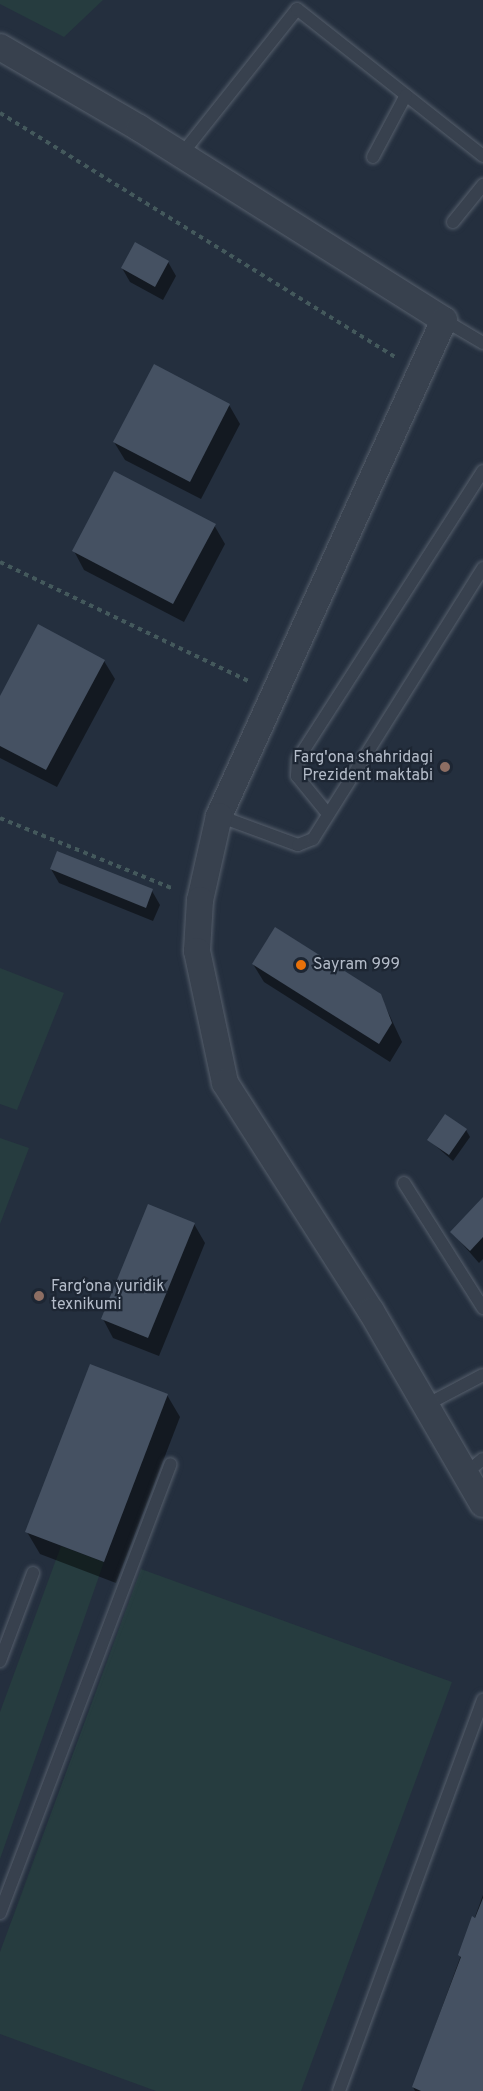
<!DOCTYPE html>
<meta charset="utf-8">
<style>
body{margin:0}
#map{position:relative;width:483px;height:2091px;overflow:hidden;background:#242f3e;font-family:Overpass,sans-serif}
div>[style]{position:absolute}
.green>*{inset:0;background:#263c3f}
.shadow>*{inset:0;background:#0007}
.building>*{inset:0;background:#455162}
.path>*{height:4px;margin-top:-2px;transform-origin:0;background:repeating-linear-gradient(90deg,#44595c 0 4.5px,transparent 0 9px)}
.roads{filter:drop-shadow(0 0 2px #565f6c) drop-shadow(0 0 2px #565f6c)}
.lane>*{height:12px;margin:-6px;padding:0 6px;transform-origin:6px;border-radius:6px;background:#38414e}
.street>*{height:26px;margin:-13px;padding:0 13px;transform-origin:13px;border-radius:13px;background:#38414e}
.dots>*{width:16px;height:16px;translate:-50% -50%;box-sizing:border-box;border:3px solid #1d2633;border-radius:50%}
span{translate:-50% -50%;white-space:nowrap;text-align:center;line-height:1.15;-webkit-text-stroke:4.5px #1d2633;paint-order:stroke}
.poi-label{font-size:16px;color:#b4bcc9}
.right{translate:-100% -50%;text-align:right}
.left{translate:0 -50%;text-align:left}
</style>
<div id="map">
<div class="green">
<div style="clip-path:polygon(0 0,103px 0,64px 37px,0 4px)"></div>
<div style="clip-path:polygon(0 968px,64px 993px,17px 1110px,0 1104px)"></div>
<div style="clip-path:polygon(0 1138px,29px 1148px,0 1224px)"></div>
<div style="clip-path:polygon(61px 1546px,104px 1562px,0 1859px,0 1712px)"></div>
<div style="clip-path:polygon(141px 1569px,452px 1682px,301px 2091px,156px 2091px,0 2034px,0 1952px)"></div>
</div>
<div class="shadow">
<div style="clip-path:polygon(168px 262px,176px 276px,163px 300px,130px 282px,122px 268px)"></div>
<div style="clip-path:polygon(229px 405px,240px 424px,201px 499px,125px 460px,114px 442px)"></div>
<div style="clip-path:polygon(214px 525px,225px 544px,184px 622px,84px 570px,74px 551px)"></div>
<div style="clip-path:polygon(104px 661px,115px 679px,57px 787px,0 758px,0 699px)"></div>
<div style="clip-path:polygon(51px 869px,152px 891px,160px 905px,153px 921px,59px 883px)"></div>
<div style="clip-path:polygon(253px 964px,380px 995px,402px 1042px,390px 1062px,264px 982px)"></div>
<div style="clip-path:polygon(466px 1130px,470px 1137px,453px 1161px,429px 1140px)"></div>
<div style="clip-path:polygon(483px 1199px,483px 1259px,479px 1263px,452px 1232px)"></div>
<div style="clip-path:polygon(194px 1224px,205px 1243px,159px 1356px,113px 1338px,103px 1319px)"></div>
<div style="clip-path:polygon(167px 1395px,180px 1417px,116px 1583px,40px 1554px,27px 1532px)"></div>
<div style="clip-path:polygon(483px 1895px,483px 2091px,415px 2091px,413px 2087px)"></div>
</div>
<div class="building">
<div style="clip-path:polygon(135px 242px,169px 261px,155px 287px,121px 268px)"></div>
<div style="clip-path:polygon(154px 364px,230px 404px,190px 482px,113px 442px)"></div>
<div style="clip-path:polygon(114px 471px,216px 524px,173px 604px,72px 551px)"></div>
<div style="clip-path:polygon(38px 624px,105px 660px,46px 770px,0 746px,0 696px)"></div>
<div style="clip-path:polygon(57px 851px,153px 889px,146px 908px,50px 869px)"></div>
<div style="clip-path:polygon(275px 927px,381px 994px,392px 1023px,379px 1044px,252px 964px)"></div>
<div style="clip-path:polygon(445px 1114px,467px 1129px,449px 1155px,427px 1140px)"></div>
<div style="clip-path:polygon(483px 1197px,483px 1237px,470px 1251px,450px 1232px)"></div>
<div style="clip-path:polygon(148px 1204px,195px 1223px,148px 1338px,101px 1319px)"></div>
<div style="clip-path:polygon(90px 1364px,168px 1394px,104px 1562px,25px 1532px)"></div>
<div style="clip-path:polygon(483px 1898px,483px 2091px,421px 2091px,412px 2087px,461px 1957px,458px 1955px,472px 1916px,475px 1918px)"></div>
</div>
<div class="path">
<div style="left:0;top:113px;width:467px;rotate:31.7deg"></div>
<div style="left:0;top:562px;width:275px;rotate:25.6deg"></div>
<div style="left:0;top:818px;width:188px;rotate:22.2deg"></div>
</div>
<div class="roads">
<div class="lane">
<div style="left:181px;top:155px;width:186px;rotate:-51.5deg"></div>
<div style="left:297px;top:9px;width:237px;rotate:38.3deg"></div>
<div style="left:373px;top:157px;width:70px;rotate:-62deg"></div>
<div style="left:453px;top:222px;width:48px;rotate:-51deg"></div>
<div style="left:444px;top:320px;width:45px;rotate:30.5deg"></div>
<div style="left:328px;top:814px;width:49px;rotate:-129.2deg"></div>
<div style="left:297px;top:776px;width:17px;rotate:-87deg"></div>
<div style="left:298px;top:759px;width:342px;rotate:-57.3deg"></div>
<div style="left:219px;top:816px;width:84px;rotate:20.2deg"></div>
<div style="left:298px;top:845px;width:16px;rotate:-22deg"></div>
<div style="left:313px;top:839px;width:320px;rotate:-57.9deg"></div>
<div style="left:404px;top:1183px;width:148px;rotate:57.7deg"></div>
<div style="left:426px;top:1405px;width:64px;rotate:-27.8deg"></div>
<div style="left:465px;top:1474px;width:23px;rotate:-40deg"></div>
<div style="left:0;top:1661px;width:94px;rotate:-69.4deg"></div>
<div style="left:0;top:1913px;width:480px;rotate:-69.2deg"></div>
<div style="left:339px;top:2091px;width:417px;rotate:-69.8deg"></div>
</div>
<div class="street">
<div style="left:0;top:47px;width:161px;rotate:30.2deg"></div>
<div style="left:139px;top:128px;width:360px;rotate:32.2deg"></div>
<div style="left:444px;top:320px;width:545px;rotate:114.4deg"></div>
<div style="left:219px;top:816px;width:86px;rotate:102.7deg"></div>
<div style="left:200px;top:900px;width:51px;rotate:93.4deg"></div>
<div style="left:197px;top:951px;width:135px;rotate:78deg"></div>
<div style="left:225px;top:1083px;width:271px;rotate:57.4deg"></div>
<div style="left:371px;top:1311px;width:223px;rotate:59.9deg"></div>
</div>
</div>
<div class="dots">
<div style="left:445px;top:767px;background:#8d6e63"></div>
<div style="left:301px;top:965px;background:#e8710a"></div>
<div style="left:39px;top:1296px;background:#8d6e63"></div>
</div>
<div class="poi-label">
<span class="right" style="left:433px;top:767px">Farg'ona shahridagi<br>Prezident maktabi</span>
<span class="left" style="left:313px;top:965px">Sayram 999</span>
<span class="left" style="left:51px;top:1296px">Farg‘ona yuridik<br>texnikumi</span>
</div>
</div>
